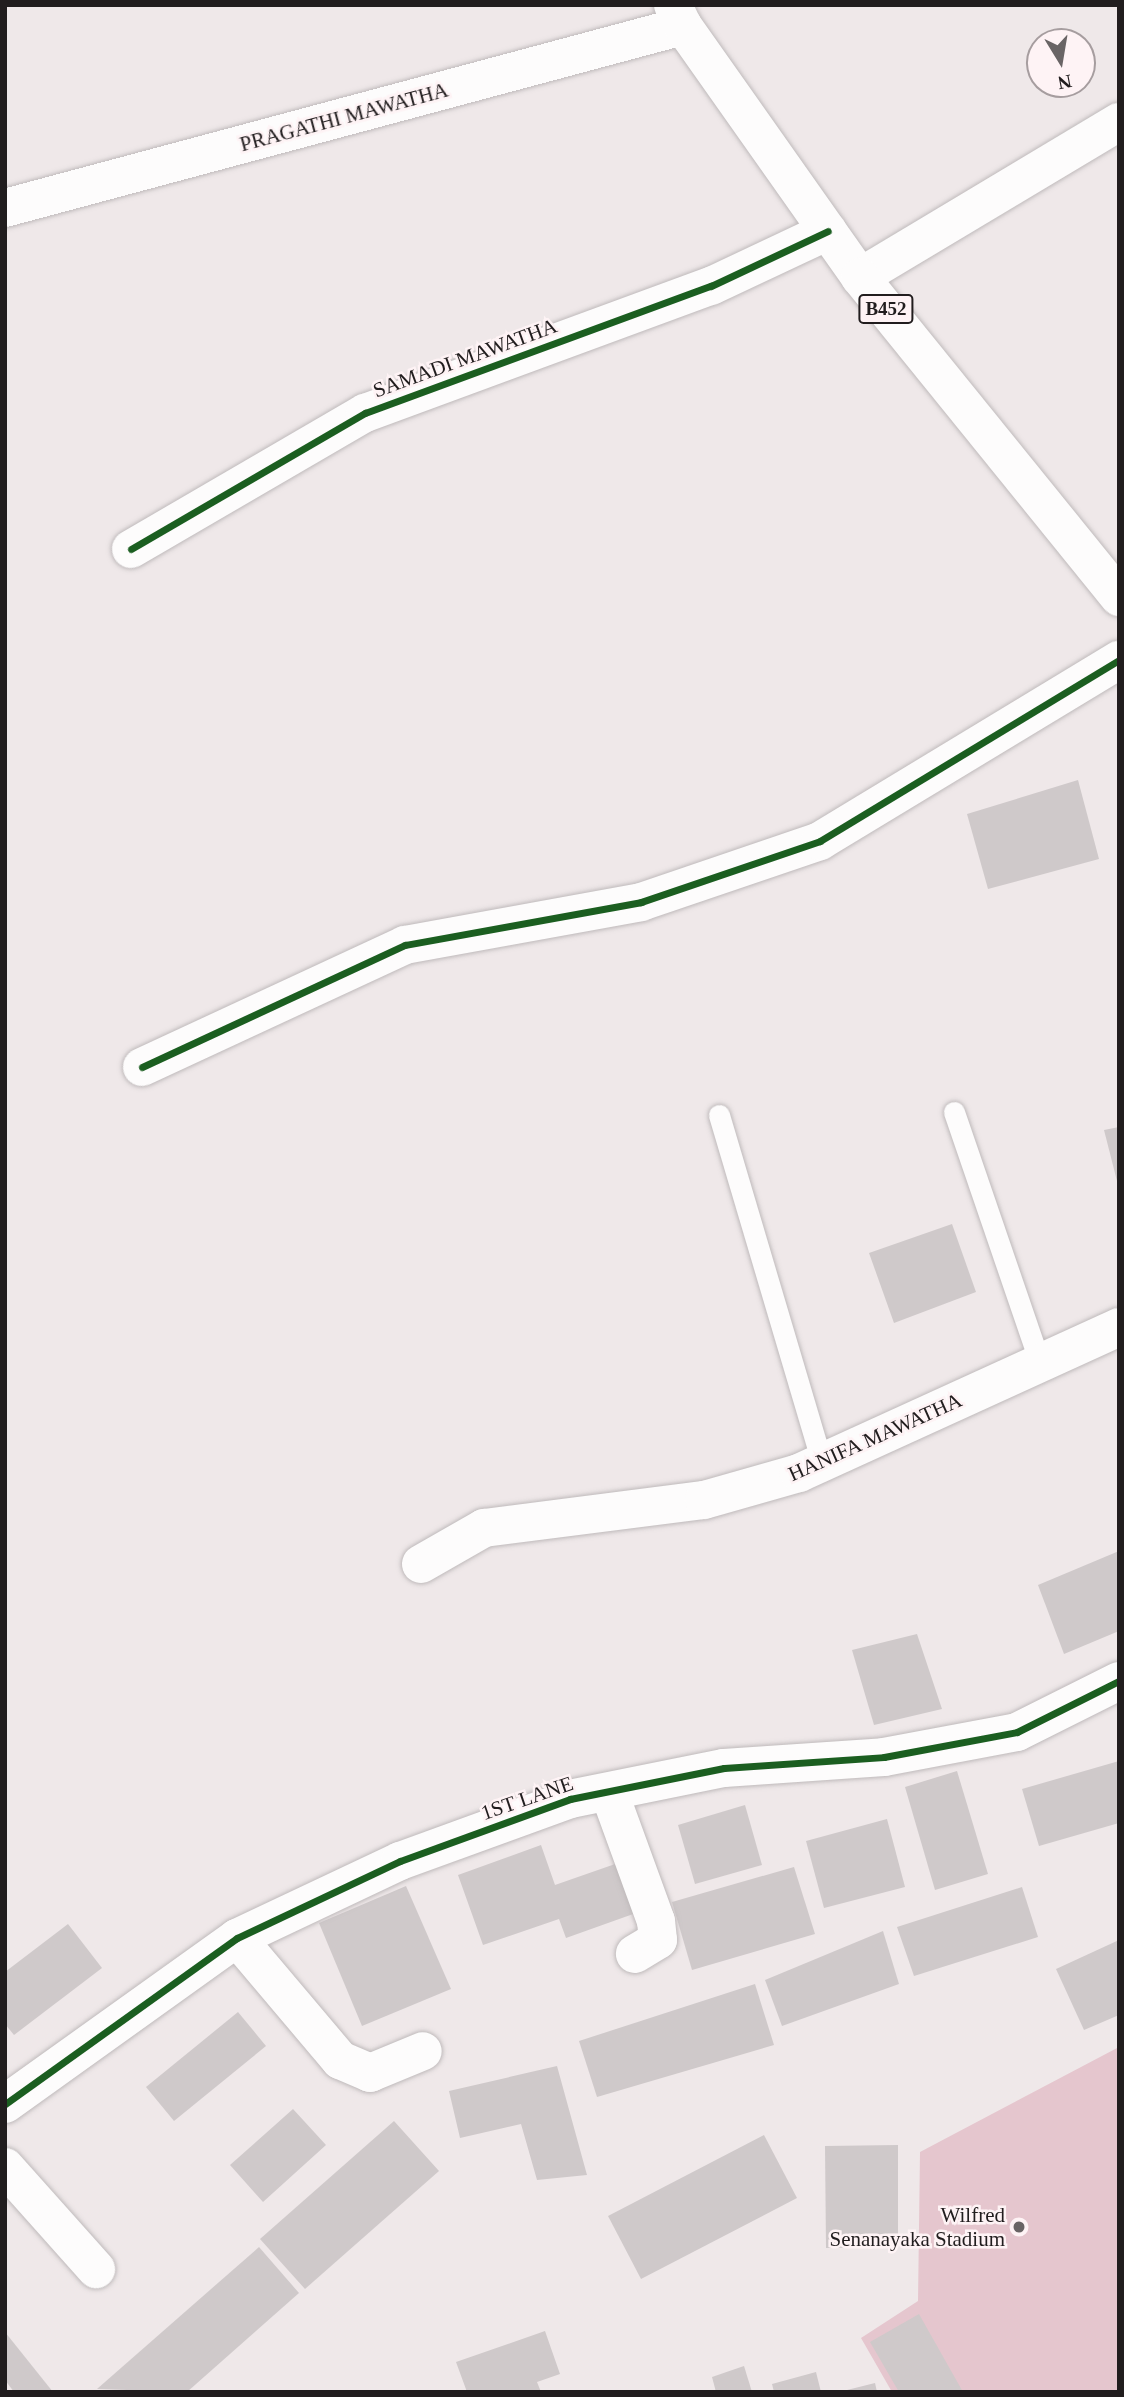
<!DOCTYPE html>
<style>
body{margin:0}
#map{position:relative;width:1124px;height:2397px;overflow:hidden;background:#efe8e9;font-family:"Times New Roman",serif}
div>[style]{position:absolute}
.green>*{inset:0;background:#e5c6ce}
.building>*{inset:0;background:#cfc9ca}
.roads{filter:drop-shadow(0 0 2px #bfbabb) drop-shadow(0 0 2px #bfbabb)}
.lane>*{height:21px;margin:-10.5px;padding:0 10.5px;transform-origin:10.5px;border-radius:10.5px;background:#fdfcfc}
.street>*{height:38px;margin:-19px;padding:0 19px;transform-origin:19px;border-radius:19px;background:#fdfcfc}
.primary>*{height:38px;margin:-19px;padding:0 19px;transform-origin:19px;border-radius:19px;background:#fdfcfc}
.cycleway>*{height:7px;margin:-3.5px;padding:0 3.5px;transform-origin:3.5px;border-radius:3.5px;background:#1b5e20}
.dots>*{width:19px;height:19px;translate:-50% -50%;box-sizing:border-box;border:4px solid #fef3f5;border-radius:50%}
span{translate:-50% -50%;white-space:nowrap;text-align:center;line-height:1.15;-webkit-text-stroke:5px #fef3f5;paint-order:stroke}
.shield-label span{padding:2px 5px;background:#fef3f5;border:2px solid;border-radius:5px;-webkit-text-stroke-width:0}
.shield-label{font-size:19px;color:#211d1e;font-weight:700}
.street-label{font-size:21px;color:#211d1e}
.poi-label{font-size:21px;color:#211d1e}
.right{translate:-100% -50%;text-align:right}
.frame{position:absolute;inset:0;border:7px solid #211d1e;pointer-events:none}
.north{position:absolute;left:1026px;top:28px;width:70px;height:70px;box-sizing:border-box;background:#fef3f5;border:2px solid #a69d9f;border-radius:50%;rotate:169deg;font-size:19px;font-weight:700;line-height:28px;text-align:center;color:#211d1e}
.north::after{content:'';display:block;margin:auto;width:24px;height:32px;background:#696465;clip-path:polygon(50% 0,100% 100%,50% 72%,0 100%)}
</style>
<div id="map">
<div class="green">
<div style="clip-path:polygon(1119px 2047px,1119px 2392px,892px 2392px,861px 2338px,918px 2301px,920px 2152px)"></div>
</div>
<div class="building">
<div style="clip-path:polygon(1078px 780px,1099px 859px,988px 889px,967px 814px)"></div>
<div style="clip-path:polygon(1119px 1127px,1119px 1185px,1118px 1185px,1104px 1130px)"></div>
<div style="clip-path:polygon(952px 1224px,976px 1292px,894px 1323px,869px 1253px)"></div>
<div style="clip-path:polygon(1119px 1551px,1119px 1631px,1064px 1654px,1038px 1585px)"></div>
<div style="clip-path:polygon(917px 1634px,942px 1709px,874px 1725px,852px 1650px)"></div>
<div style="clip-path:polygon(1119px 1761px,1119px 1823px,1039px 1846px,1022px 1789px)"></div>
<div style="clip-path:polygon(957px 1771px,988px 1874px,935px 1890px,905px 1787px)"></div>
<div style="clip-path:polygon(745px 1805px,762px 1865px,695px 1884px,678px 1825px)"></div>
<div style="clip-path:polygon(887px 1819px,905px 1887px,824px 1908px,806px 1841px)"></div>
<div style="clip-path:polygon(541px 1845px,555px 1885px,618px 1863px,636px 1913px,566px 1938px,559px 1919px,483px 1945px,458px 1875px)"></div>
<div style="clip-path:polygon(794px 1867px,815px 1934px,692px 1970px,672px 1902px)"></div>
<div style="clip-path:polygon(406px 1886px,451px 1989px,362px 2026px,319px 1923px)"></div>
<div style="clip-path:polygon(1022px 1887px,1038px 1937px,914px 1976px,897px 1927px)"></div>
<div style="clip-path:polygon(68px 1924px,102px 1968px,14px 2035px,5px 2024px,5px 1972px)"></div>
<div style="clip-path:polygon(883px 1931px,899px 1984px,782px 2026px,765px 1980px)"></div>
<div style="clip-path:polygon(1119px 1940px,1119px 2015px,1084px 2030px,1056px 1969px)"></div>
<div style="clip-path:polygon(755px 1984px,774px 2045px,597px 2097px,579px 2041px)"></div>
<div style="clip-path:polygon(238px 2012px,266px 2046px,174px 2121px,146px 2087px)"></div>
<div style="clip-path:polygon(557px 2066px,587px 2175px,537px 2180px,521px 2124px,460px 2138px,449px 2091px)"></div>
<div style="clip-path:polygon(293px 2109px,326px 2145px,263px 2202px,230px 2165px)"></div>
<div style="clip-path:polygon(394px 2121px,439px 2171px,305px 2289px,260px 2239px)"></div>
<div style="clip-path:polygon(764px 2135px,797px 2198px,641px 2279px,608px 2216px)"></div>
<div style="clip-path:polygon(898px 2145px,898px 2247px,826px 2248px,825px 2146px)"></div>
<div style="clip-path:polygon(259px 2247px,299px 2293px,187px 2392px,97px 2389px)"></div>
<div style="clip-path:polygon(919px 2314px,963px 2392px,899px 2392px,870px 2342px)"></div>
<div style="clip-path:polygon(545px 2331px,560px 2374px,537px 2382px,541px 2392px,467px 2392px,456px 2362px)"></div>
<div style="clip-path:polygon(5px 2332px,53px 2392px,14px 2392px,5px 2380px)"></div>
<div style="clip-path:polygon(744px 2366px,752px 2392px,716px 2392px,712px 2377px)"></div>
<div style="clip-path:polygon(816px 2372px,821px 2392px,774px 2392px,772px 2384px)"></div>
<div style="clip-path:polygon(875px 2383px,877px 2392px,843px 2392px,843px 2391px)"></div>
</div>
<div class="roads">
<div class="lane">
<div style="left:954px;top:1112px;width:265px;rotate:71.1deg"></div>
<div style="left:719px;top:1115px;width:363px;rotate:73.5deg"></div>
</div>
<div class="street">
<div style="left:5px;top:208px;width:702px;rotate:-15.03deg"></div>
<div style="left:860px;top:277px;width:302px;rotate:-30.9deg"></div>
<div style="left:131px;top:549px;width:271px;rotate:-30.2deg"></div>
<div style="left:365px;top:413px;width:369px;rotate:-20.2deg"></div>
<div style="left:711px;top:286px;width:129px;rotate:-25.2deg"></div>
<div style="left:142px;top:1067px;width:290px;rotate:-24.9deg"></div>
<div style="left:405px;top:945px;width:240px;rotate:-10.3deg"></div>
<div style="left:641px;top:902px;width:189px;rotate:-18.8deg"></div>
<div style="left:820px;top:841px;width:350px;rotate:-31.2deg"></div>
<div style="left:421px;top:1564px;width:73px;rotate:-29.7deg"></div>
<div style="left:484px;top:1528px;width:222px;rotate:-7.3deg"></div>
<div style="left:704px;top:1500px;width:99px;rotate:-15.9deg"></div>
<div style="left:799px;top:1473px;width:352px;rotate:-24.5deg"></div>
<div style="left:609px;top:1792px;width:137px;rotate:70deg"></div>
<div style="left:656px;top:1921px;width:19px;rotate:84deg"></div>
<div style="left:658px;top:1940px;width:27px;rotate:149deg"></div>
<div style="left:237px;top:1938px;width:160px;rotate:49.8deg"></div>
<div style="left:340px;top:2060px;width:33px;rotate:23deg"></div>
<div style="left:370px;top:2073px;width:57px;rotate:-22.5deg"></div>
<div style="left:5px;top:2104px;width:285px;rotate:-35.6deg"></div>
<div style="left:237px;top:1938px;width:180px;rotate:-25.3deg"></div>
<div style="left:400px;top:1861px;width:181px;rotate:-20deg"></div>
<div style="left:570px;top:1799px;width:157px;rotate:-11.4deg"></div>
<div style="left:724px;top:1768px;width:160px;rotate:-3.9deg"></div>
<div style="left:884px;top:1757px;width:135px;rotate:-10.6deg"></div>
<div style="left:1017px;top:1732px;width:114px;rotate:-26.6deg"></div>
<div style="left:5px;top:2167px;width:137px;rotate:48.3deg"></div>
</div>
<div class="primary">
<div style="left:673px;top:5px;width:23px;rotate:65deg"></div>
<div style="left:683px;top:26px;width:307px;rotate:54.8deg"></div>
<div style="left:860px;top:277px;width:412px;rotate:51deg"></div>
</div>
</div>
<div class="cycleway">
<div style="left:131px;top:549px;width:271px;rotate:-30.2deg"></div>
<div style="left:365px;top:413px;width:369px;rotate:-20.2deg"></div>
<div style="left:711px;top:286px;width:129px;rotate:-25.2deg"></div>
<div style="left:142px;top:1067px;width:290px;rotate:-24.9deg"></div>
<div style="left:405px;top:945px;width:240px;rotate:-10.3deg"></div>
<div style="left:641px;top:902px;width:189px;rotate:-18.8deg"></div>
<div style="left:820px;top:841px;width:350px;rotate:-31.2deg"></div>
<div style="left:5px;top:2104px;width:285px;rotate:-35.6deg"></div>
<div style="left:237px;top:1938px;width:180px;rotate:-25.3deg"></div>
<div style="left:400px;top:1861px;width:181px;rotate:-20deg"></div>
<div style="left:570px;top:1799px;width:157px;rotate:-11.4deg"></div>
<div style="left:724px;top:1768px;width:160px;rotate:-3.9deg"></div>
<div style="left:884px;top:1757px;width:135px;rotate:-10.6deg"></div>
<div style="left:1017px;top:1732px;width:114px;rotate:-26.6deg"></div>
</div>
<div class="dots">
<div style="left:1019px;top:2227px;background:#696465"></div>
</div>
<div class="shield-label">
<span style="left:886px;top:309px">B452</span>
</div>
<div class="street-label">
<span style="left:344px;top:117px;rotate:-15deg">PRAGATHI MAWATHA</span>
<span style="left:465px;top:358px;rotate:-20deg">SAMADI MAWATHA</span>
<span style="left:875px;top:1437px;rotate:-24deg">HANIFA MAWATHA</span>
<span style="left:527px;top:1798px;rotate:-19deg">1ST LANE</span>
</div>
<div class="poi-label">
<span class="right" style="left:1005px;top:2227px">Wilfred<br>Senanayaka Stadium</span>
</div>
<div class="frame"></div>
<div class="north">N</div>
</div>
